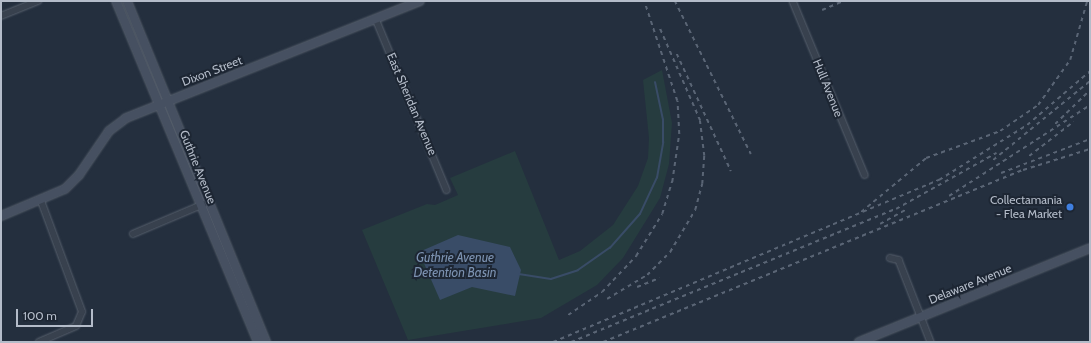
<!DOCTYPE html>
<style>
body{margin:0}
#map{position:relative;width:1091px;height:343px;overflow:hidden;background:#242f3e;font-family:Cabin,sans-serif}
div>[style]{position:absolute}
.green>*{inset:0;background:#263c3f}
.water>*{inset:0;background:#394c67}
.stream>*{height:1.5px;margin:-0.75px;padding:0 0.75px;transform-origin:0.75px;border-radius:0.75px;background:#394c67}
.roads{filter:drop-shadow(0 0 1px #565f6c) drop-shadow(0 0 1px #565f6c)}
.street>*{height:5.5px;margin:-2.75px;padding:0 2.75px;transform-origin:2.75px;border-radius:2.75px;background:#38414e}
.secondary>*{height:8px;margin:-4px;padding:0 4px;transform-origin:4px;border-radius:4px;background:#465061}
.rail>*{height:1.5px;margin-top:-0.75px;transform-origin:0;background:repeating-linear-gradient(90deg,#5a6575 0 4px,transparent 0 8px)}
.dots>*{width:11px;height:11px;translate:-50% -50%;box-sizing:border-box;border:2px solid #1d2633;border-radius:50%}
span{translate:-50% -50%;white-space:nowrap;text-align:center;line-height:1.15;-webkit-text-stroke:4px #1d2633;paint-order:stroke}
.street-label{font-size:12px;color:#b4bcc9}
.poi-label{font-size:12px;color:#b4bcc9}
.right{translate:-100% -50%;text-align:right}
.water-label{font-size:13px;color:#7c92b1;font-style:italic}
.frame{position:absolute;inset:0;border:2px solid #b4bcc9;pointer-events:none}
.scale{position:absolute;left:16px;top:309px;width:77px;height:18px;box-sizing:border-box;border:2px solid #b4bcc9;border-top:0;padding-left:5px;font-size:12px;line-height:14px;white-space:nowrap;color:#b4bcc9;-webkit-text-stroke:3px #1d2633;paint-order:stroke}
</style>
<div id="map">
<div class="green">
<div style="clip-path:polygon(662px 70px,672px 123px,669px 164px,660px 198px,623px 258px,597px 285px,541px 318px,408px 340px,362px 230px,427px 204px,435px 205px,458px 195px,450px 178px,515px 151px,559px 260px,580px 251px,613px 225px,638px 186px,648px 158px,649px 138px,643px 80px)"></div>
</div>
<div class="water">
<div style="clip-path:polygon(458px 235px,510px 247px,521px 270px,515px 296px,472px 287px,440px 300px,419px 252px)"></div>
</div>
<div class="stream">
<div style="left:519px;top:274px;width:32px;rotate:9deg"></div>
<div style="left:551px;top:279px;width:28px;rotate:-18deg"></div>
<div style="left:578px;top:270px;width:39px;rotate:-35deg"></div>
<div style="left:610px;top:248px;width:45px;rotate:-48.6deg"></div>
<div style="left:640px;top:214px;width:40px;rotate:-65deg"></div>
<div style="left:657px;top:178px;width:36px;rotate:-80deg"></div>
<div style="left:663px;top:143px;width:23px;rotate:-90deg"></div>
<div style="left:663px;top:120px;width:38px;rotate:-102deg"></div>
</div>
<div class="roads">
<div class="street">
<div style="left:793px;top:1px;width:188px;rotate:67.5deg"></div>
<div style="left:1px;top:16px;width:40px;rotate:-22deg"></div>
<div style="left:376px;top:19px;width:185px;rotate:67.5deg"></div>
<div style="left:133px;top:234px;width:77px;rotate:-22.9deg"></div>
<div style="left:890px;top:258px;width:9px;rotate:13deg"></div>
<div style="left:899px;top:260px;width:88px;rotate:68.7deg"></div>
<div style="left:39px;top:342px;width:40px;rotate:-23.4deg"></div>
<div style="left:76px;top:326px;width:15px;rotate:-67deg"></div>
<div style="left:82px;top:312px;width:118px;rotate:-110.3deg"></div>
</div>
<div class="secondary">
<div style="left:116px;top:1px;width:369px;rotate:67.4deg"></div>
<div style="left:127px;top:1px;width:368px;rotate:67.8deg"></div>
<div style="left:1px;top:216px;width:69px;rotate:-22.9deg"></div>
<div style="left:65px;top:189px;width:20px;rotate:-45deg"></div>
<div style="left:79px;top:175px;width:53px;rotate:-55.7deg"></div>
<div style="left:109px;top:131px;width:21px;rotate:-37deg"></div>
<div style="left:126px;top:118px;width:316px;rotate:-21.7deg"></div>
<div style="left:859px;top:342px;width:249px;rotate:-22.1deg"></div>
</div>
</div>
<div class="rail">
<div style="left:675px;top:1px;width:171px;rotate:63.6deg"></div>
<div style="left:822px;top:10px;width:23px;rotate:-23deg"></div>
<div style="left:677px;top:54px;width:129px;rotate:65.2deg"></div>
<div style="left:1055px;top:124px;width:49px;rotate:-44.2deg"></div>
<div style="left:1029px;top:156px;width:56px;rotate:-37.7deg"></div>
<div style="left:993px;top:160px;width:125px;rotate:-39.2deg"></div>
<div style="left:1001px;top:173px;width:95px;rotate:-20.9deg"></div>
<div style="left:949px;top:196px;width:168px;rotate:-32.8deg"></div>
<div style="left:861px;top:212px;width:85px;rotate:-39.7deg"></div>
<div style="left:926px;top:158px;width:79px;rotate:-20deg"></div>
<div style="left:1000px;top:131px;width:46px;rotate:-34.4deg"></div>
<div style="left:1038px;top:105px;width:55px;rotate:-54.6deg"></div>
<div style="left:1070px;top:60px;width:61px;rotate:-73.9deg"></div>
<div style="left:880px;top:224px;width:29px;rotate:-29deg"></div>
<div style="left:637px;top:287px;width:24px;rotate:-22deg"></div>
<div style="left:607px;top:299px;width:47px;rotate:-31deg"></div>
<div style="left:647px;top:275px;width:33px;rotate:-45deg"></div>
<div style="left:670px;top:252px;width:49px;rotate:-59.2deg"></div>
<div style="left:695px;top:210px;width:27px;rotate:-75deg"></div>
<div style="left:702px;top:184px;width:28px;rotate:-86deg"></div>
<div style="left:704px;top:156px;width:35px;rotate:-97deg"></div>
<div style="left:700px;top:121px;width:103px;rotate:-113.6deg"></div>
<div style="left:568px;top:315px;width:41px;rotate:-34.1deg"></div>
<div style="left:602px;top:292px;width:50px;rotate:-46.6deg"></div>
<div style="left:636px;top:256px;width:49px;rotate:-58.2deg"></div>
<div style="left:662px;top:214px;width:34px;rotate:-73deg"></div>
<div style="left:672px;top:182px;width:49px;rotate:-81.7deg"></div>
<div style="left:679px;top:134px;width:33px;rotate:-93deg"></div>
<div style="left:677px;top:101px;width:105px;rotate:-108.3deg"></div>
<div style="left:553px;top:342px;width:419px;rotate:-22.8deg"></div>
<div style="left:939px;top:180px;width:104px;rotate:-32deg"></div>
<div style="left:1027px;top:125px;width:83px;rotate:-40.6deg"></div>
<div style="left:571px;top:342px;width:351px;rotate:-22.3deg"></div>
<div style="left:896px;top:209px;width:115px;rotate:-29.2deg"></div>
<div style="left:603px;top:342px;width:454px;rotate:-22.3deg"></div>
<div style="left:1023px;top:170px;width:70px;rotate:-17.4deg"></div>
</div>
<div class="dots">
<div style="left:1070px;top:207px;background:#3f7fe0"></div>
</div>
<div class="street-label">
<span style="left:212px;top:71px;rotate:-21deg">Dixon Street</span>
<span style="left:828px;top:88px;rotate:68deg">Hull Avenue</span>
<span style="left:412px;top:104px;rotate:67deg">East Sheridan Avenue</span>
<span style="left:198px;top:167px;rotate:68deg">Guthrie Avenue</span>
<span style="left:970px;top:284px;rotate:-22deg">Delaware Avenue</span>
</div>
<div class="poi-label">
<span class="right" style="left:1062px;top:207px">Collectamania<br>- Flea Market</span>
</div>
<div class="water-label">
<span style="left:455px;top:265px">Guthrie Avenue<br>Detention Basin</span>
</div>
<div class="frame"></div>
<div class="scale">100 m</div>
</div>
